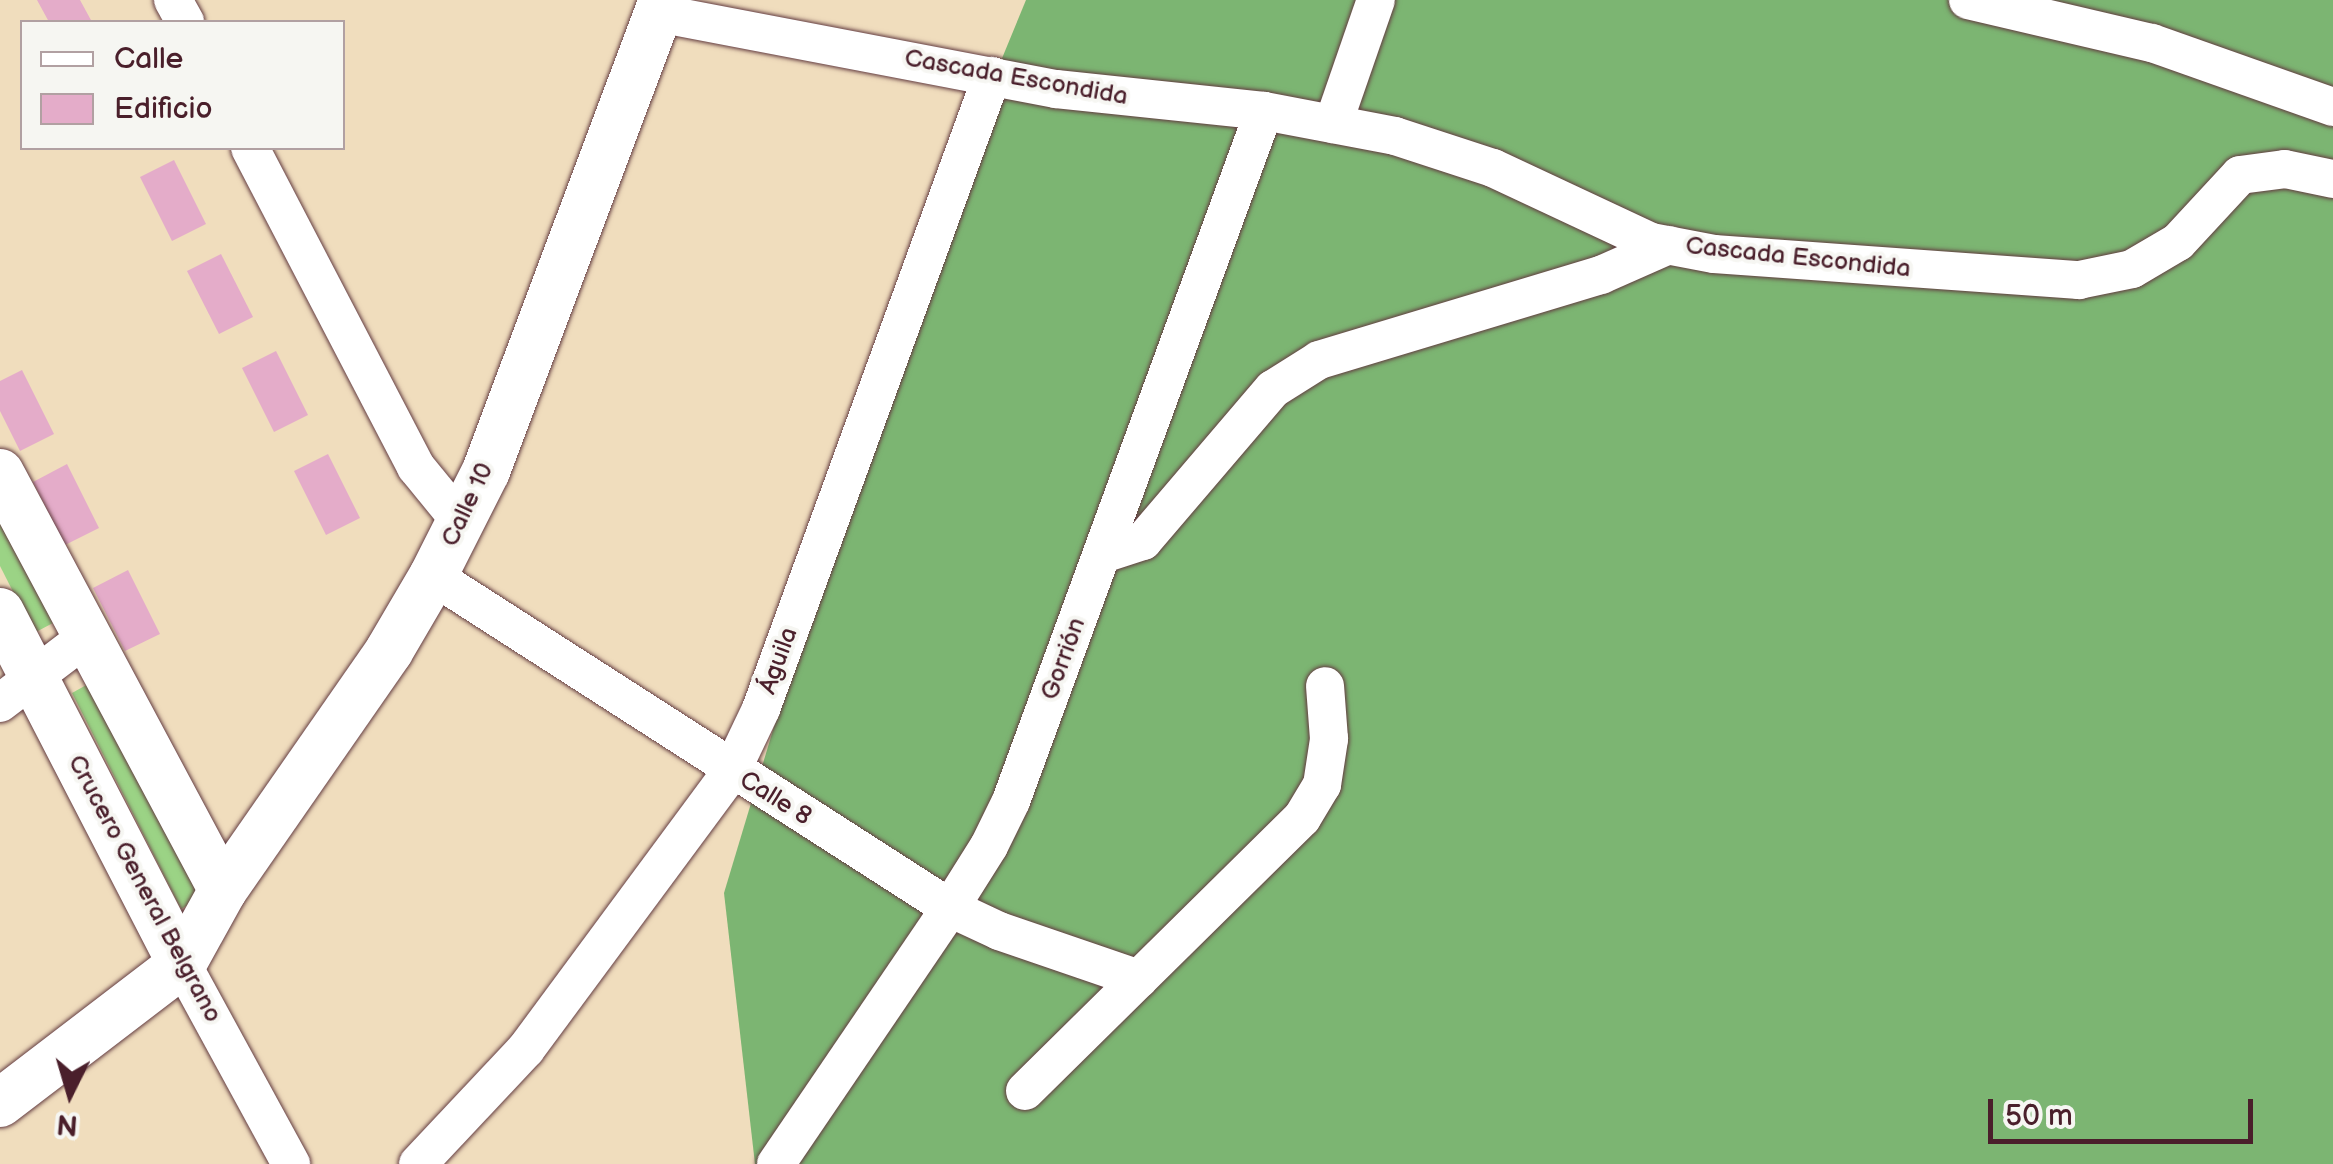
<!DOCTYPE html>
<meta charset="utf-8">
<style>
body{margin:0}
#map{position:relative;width:2333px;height:1164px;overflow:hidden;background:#f0ddbd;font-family:"Balsamiq Sans",sans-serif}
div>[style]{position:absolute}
.green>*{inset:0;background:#9bd385}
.forest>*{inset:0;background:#7cb572}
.building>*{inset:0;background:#e4acc9}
.roads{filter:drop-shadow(0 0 2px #633c41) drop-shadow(0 0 2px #633c41)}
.minor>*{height:38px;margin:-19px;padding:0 19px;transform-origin:19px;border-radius:19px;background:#fff}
.tertiary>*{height:48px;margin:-24px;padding:0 24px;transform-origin:24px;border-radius:24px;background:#fff}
span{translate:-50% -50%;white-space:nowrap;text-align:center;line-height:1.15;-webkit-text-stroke:8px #f6f6f2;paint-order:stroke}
.street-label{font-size:25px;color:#4a1f2b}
.legend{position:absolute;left:20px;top:20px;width:325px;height:130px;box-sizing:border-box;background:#f6f6f2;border:2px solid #b1a0a2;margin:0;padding:12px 18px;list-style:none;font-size:30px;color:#4a1f2b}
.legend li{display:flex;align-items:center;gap:20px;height:50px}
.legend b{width:50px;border:2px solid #b1a0a2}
.north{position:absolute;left:20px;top:1044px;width:100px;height:100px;-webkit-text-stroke:8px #f6f6f2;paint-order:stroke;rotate:185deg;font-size:28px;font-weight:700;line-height:40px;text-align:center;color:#4a1f2b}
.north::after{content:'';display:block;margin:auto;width:35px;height:45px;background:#4a1f2b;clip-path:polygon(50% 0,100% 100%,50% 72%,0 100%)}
.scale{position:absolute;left:1988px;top:1099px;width:265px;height:45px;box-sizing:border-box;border:5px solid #4a1f2b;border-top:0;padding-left:12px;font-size:30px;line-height:35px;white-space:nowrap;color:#4a1f2b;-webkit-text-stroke:8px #f6f6f2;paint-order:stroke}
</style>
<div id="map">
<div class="green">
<div style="clip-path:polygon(0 520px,53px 623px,34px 633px,0 566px)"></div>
<div style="clip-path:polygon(90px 683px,200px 898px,181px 909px,72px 693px)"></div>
</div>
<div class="forest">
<div style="clip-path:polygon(1026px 0,2333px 0,2333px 1164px,755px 1164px,724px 893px,902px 301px)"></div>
</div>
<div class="building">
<div style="clip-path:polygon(37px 0,80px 0,92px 22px,49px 22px)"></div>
<div style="clip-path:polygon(174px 160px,206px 224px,172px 241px,140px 177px)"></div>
<div style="clip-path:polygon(221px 254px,253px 317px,219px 334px,187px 271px)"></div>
<div style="clip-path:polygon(276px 351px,308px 415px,274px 432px,242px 368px)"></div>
<div style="clip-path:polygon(22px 370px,54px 434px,20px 451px,0 411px,0 381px)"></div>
<div style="clip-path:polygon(328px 454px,360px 518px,326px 535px,294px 471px)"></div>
<div style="clip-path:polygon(67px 464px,99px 528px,65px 545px,33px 482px)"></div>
<div style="clip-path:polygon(128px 570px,160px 634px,125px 651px,93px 588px)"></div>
</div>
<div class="roads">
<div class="minor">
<div style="left:173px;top:0;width:25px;rotate:61deg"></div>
<div style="left:1968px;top:0;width:189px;rotate:13.2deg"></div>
<div style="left:2152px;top:43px;width:192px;rotate:19.5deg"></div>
<div style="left:657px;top:13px;width:406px;rotate:10.8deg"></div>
<div style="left:1056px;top:89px;width:209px;rotate:6deg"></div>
<div style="left:1264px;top:111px;width:133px;rotate:10.8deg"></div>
<div style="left:1395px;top:136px;width:103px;rotate:18.1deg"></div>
<div style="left:1493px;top:168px;width:174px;rotate:25.1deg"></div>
<div style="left:1651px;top:242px;width:64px;rotate:10.8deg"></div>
<div style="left:1714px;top:254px;width:366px;rotate:4.1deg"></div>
<div style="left:2079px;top:280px;width:54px;rotate:-11.7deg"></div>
<div style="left:2132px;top:269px;width:53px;rotate:-30.4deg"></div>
<div style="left:2178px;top:242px;width:91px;rotate:-47.2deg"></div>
<div style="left:2240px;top:175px;width:45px;rotate:-7.6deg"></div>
<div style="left:2285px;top:169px;width:49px;rotate:11.8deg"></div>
<div style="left:1333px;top:124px;width:131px;rotate:-70.9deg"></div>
<div style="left:250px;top:148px;width:360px;rotate:62.5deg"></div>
<div style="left:416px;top:467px;width:71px;rotate:50.7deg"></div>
<div style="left:1103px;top:554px;width:42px;rotate:-18deg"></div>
<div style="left:1143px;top:541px;width:200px;rotate:-49.5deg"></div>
<div style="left:1273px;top:389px;width:54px;rotate:-32.2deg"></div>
<div style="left:1319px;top:360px;width:295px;rotate:-16.8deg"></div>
<div style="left:1601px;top:275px;width:74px;rotate:-23.8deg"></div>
<div style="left:433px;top:576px;width:614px;rotate:32.71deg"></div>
<div style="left:950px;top:908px;width:54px;rotate:25.1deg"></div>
<div style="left:999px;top:931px;width:148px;rotate:18.9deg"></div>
<div style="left:0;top:703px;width:111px;rotate:-37.3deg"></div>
<div style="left:182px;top:964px;width:228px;rotate:61.4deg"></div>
<div style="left:1025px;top:1091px;width:389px;rotate:-44.6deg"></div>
<div style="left:1302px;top:818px;width:39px;rotate:-59deg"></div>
<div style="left:1322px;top:785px;width:47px;rotate:-81.3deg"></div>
<div style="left:1329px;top:739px;width:53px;rotate:-94.3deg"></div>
<div style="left:418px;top:1164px;width:158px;rotate:-46.8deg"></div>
<div style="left:526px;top:1049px;width:345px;rotate:-53.5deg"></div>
<div style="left:731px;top:772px;width:70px;rotate:-64.5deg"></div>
<div style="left:761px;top:709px;width:674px;rotate:-69.95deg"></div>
<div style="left:776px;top:1164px;width:310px;rotate:-55.8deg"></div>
<div style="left:950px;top:908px;width:73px;rotate:-57.8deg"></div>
<div style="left:989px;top:846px;width:50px;rotate:-63.9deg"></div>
<div style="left:1011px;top:801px;width:735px;rotate:-69.86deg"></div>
</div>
<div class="tertiary">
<div style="left:0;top:473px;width:473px;rotate:61.9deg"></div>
<div style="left:0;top:612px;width:396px;rotate:62.7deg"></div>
<div style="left:0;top:1103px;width:229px;rotate:-37.4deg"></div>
<div style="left:182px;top:964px;width:85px;rotate:-61deg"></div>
<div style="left:223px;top:890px;width:291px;rotate:-55.2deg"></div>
<div style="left:389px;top:651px;width:87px;rotate:-59.6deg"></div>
<div style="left:433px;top:576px;width:118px;rotate:-63.2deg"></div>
<div style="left:486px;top:471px;width:503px;rotate:-69.4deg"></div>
</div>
</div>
<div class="street-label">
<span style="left:1016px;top:78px;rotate:10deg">Cascada Escondida</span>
<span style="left:1798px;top:258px;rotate:6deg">Cascada Escondida</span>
<span style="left:468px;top:505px;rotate:-65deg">Calle 10</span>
<span style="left:1064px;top:659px;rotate:-70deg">Gorrión</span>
<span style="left:779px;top:661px;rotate:-70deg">Águila</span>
<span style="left:775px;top:799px;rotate:32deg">Calle 8</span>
<span style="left:144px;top:889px;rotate:62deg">Crucero General Belgrano</span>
</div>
<ul class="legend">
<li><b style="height:12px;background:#fff"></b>Calle</li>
<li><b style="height:28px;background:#e4acc9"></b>Edificio</li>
</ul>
<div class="north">N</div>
<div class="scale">50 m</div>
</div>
